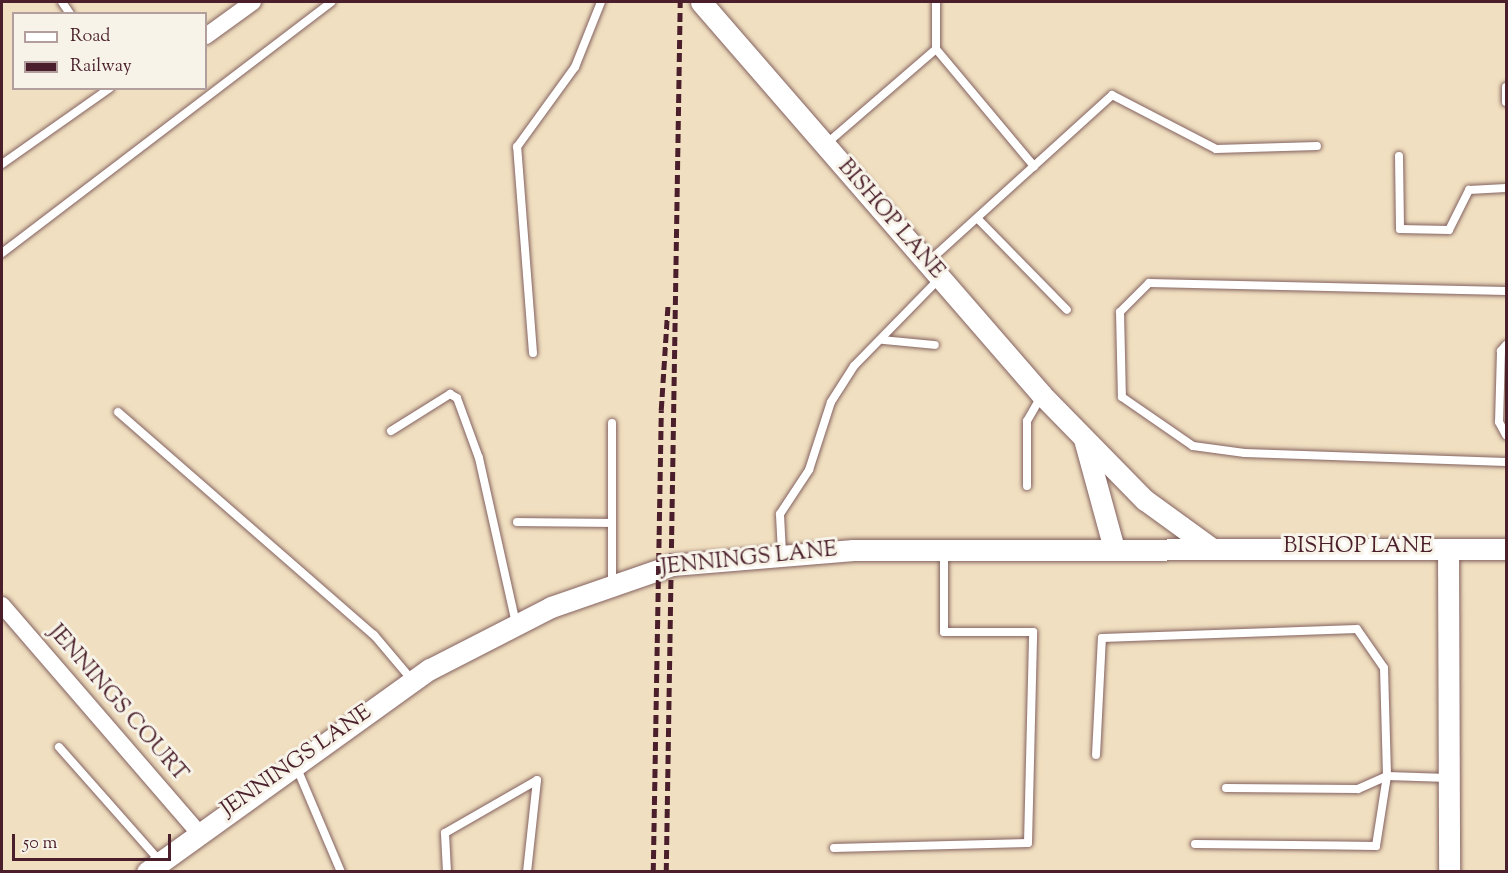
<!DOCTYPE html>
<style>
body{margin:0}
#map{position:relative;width:1508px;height:873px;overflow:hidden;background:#f0dfc0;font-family:"Sorts Mill Goudy",serif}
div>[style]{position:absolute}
.roads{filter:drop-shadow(0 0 2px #84625f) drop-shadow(0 0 2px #84625f)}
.service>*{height:8px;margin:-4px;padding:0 4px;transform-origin:4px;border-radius:4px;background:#fff}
.minor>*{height:16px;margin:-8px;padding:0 8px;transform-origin:8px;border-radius:8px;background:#fff}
.tertiary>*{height:21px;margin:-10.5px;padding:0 10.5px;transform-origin:10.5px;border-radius:10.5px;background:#fff}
.rail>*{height:4.5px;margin-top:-2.25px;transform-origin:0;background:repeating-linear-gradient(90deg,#4a1f2b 0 9px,transparent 0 13.5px)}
span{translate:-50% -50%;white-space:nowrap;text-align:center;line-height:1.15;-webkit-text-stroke:6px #f7f3e8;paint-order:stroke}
.street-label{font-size:22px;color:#4a1f2b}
.frame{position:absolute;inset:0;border:3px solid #4a1f2b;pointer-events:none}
.legend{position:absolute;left:12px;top:12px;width:195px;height:78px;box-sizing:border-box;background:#f7f3e8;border:2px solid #b29e9c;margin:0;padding:8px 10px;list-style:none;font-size:18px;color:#4a1f2b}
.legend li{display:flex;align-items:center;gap:12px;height:30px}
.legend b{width:30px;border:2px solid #b29e9c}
.scale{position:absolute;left:12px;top:834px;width:159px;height:27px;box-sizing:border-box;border:3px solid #4a1f2b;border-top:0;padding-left:8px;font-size:18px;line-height:21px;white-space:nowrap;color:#4a1f2b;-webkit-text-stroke:4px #f7f3e8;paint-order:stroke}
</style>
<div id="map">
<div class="roads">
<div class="service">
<div style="left:62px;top:2px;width:14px;rotate:56deg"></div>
<div style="left:936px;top:49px;width:47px;rotate:-90deg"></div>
<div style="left:1506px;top:87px;width:15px;rotate:90deg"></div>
<div style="left:826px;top:144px;width:145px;rotate:-40.8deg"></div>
<div style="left:936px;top:49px;width:153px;rotate:50.1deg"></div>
<div style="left:1399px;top:156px;width:73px;rotate:89.2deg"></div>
<div style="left:1400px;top:229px;width:49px;rotate:1.2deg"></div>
<div style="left:1449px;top:230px;width:45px;rotate:-63.4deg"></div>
<div style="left:1469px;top:190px;width:37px;rotate:-3deg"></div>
<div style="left:2px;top:164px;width:132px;rotate:-35.1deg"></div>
<div style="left:978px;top:219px;width:127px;rotate:45.6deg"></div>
<div style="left:2px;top:253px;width:414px;rotate:-37.3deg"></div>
<div style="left:927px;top:263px;width:250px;rotate:-42.2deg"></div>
<div style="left:1112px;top:95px;width:117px;rotate:27.4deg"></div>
<div style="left:1216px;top:149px;width:101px;rotate:-1.7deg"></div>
<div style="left:1506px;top:291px;width:357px;rotate:-178.7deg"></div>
<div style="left:1149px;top:283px;width:41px;rotate:135deg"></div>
<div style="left:1120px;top:312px;width:85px;rotate:88.7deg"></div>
<div style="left:1122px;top:397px;width:86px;rotate:34.6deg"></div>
<div style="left:1193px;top:446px;width:52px;rotate:7.7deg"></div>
<div style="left:1245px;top:453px;width:261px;rotate:2deg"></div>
<div style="left:883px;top:340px;width:52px;rotate:5.5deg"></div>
<div style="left:1506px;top:345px;width:8px;rotate:130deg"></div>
<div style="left:1501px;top:351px;width:71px;rotate:91.6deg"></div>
<div style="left:1499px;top:422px;width:15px;rotate:62deg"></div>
<div style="left:533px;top:353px;width:207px;rotate:-94.4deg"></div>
<div style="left:517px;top:147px;width:99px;rotate:-54.1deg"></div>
<div style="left:575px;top:67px;width:70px;rotate:-68.2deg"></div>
<div style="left:118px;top:412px;width:340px;rotate:41.1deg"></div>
<div style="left:374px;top:635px;width:59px;rotate:49.8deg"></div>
<div style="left:612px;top:423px;width:161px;rotate:90deg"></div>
<div style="left:391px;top:431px;width:70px;rotate:-32.1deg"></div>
<div style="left:450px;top:394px;width:8px;rotate:30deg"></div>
<div style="left:457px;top:398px;width:64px;rotate:69.9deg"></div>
<div style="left:479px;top:458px;width:169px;rotate:77.4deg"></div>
<div style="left:1027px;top:486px;width:65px;rotate:-90deg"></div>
<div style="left:1027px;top:421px;width:30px;rotate:-60deg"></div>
<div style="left:517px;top:522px;width:95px;rotate:0.6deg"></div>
<div style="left:782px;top:553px;width:39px;rotate:-93deg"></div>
<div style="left:780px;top:514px;width:53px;rotate:-56.6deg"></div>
<div style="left:809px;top:470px;width:71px;rotate:-72.1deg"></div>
<div style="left:831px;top:402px;width:43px;rotate:-57.4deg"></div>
<div style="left:854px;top:366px;width:123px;rotate:-45.7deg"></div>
<div style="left:59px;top:747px;width:152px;rotate:48.5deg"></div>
<div style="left:1096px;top:755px;width:117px;rotate:-87.1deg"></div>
<div style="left:1102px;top:638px;width:255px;rotate:-2deg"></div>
<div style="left:1357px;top:629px;width:47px;rotate:55.3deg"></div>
<div style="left:1384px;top:668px;width:108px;rotate:88.4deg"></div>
<div style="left:1387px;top:776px;width:61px;rotate:1.9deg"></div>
<div style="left:296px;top:766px;width:115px;rotate:67deg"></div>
<div style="left:1226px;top:788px;width:132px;rotate:0.4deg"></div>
<div style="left:1358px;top:789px;width:32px;rotate:-24deg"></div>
<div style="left:1195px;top:844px;width:181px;rotate:0.6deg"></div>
<div style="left:1376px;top:846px;width:71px;rotate:-81.1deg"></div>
<div style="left:834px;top:848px;width:194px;rotate:-1.5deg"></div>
<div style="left:1028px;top:843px;width:211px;rotate:-88.6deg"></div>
<div style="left:1033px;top:632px;width:89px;rotate:180deg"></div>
<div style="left:944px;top:632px;width:82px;rotate:-90deg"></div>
<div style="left:447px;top:872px;width:39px;rotate:-93deg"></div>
<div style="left:445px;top:833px;width:106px;rotate:-29.9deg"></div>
<div style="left:537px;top:780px;width:93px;rotate:96.2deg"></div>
</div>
<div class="minor">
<div style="left:206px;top:36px;width:58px;rotate:-35.9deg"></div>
<div style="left:2px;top:605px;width:300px;rotate:49.2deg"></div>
</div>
<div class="tertiary">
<div style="left:701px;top:2px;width:520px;rotate:49.05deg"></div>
<div style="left:1042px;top:395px;width:147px;rotate:45.6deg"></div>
<div style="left:1145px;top:500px;width:80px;rotate:35.9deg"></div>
<div style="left:1084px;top:439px;width:114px;rotate:74.7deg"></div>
<div style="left:1448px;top:549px;width:323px;rotate:89.8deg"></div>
<div style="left:147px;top:872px;width:348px;rotate:-35.7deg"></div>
<div style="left:430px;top:669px;width:136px;rotate:-27.1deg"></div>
<div style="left:551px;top:607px;width:128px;rotate:-19.1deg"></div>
<div style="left:672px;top:565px;width:182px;rotate:-4.7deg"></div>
<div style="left:853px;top:550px;width:653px;rotate:-0.09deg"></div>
</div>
</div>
<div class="rail">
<div style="left:653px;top:872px;width:462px;rotate:-89deg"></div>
<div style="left:661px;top:410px;width:107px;rotate:-86.3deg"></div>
<div style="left:666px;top:872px;width:870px;rotate:-89.08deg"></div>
</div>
<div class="street-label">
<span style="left:890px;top:220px;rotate:49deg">BISHOP LANE</span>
<span style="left:1358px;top:548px">BISHOP LANE</span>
<span style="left:749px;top:560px;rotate:-6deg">JENNINGS LANE</span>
<span style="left:117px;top:704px;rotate:49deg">JENNINGS COURT</span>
<span style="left:297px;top:762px;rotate:-35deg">JENNINGS LANE</span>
</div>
<div class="frame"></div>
<ul class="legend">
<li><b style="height:8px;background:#fff"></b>Road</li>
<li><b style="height:8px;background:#4a1f2b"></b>Railway</li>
</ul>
<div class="scale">50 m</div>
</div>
